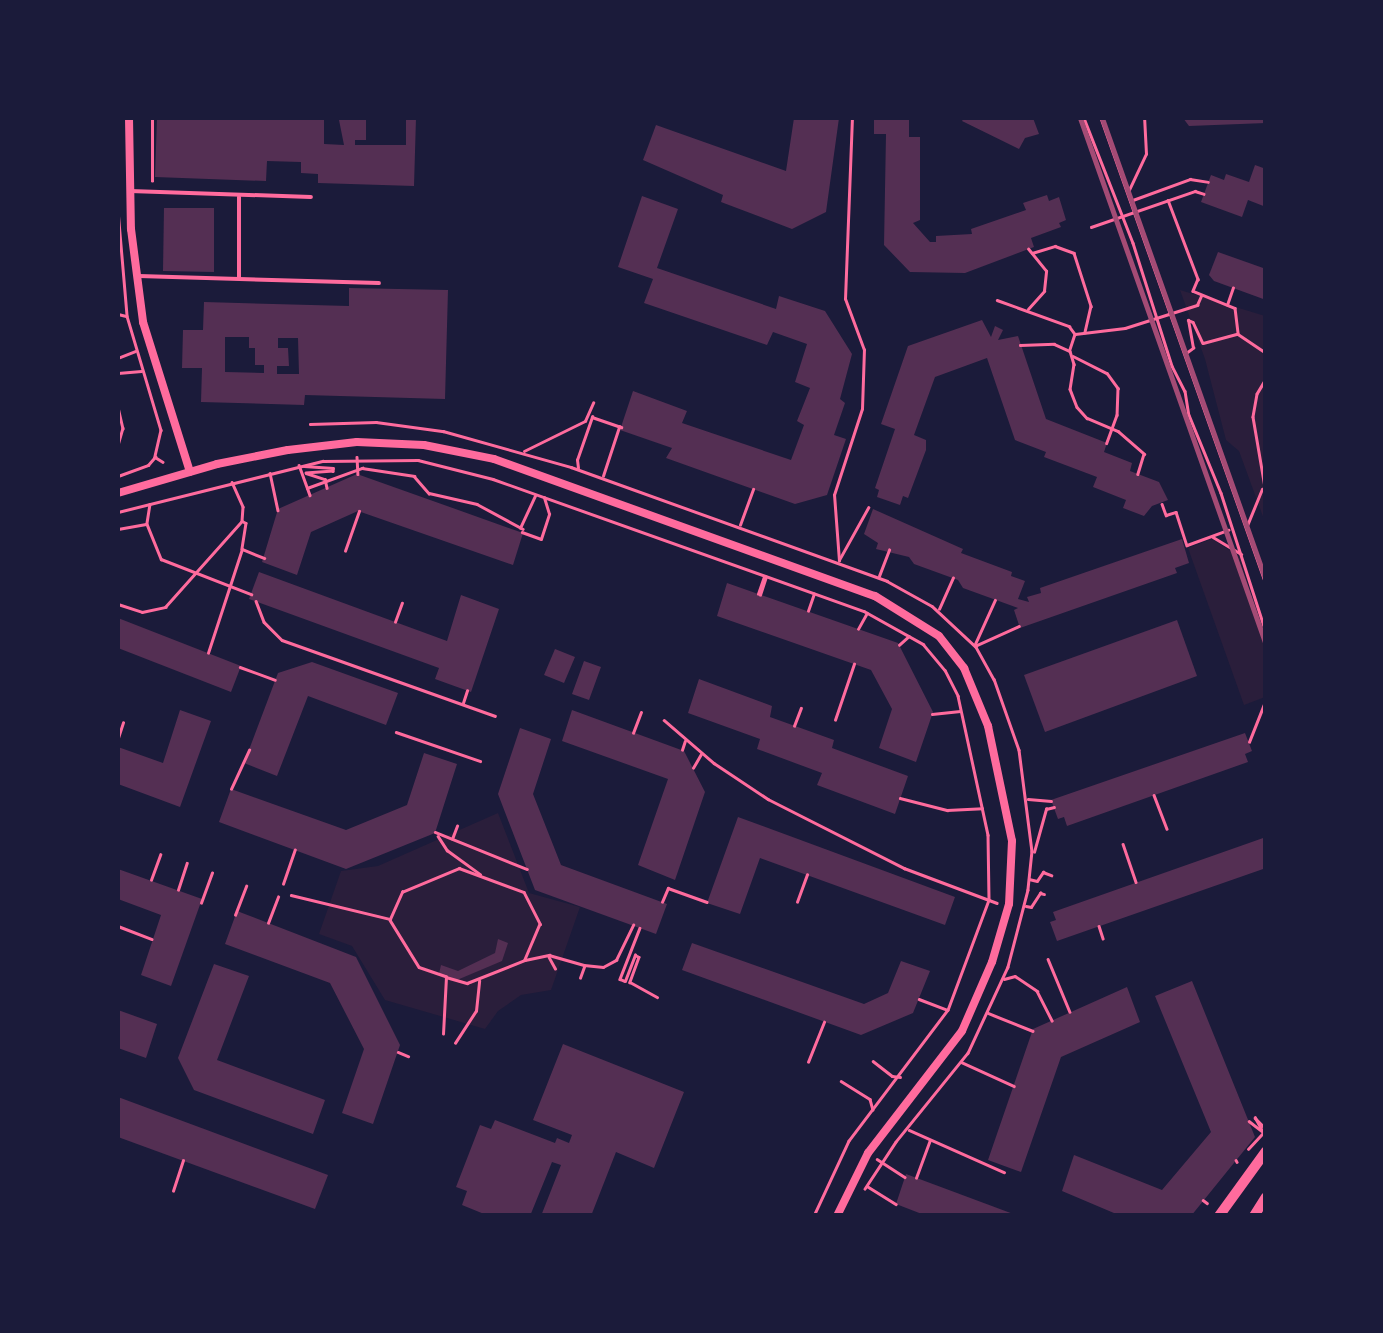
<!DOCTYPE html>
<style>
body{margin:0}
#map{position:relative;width:1383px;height:1333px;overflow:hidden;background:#1b1b3a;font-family:"Golos Text",sans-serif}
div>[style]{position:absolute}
.green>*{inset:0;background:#2a1e3b}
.building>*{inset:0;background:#542f53}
.path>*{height:2.5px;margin:-1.25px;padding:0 1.25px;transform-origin:1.25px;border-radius:1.25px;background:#ff6b9d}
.service>*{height:4px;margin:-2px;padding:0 2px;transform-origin:2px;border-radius:2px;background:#ff6b9d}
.minor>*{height:8px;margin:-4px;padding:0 4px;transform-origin:4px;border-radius:4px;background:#ff6b9d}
.secondary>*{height:10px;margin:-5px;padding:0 5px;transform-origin:5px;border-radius:5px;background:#ff6b9d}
.rail>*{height:5px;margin:-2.5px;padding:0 2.5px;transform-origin:2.5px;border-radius:2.5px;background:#a44b75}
span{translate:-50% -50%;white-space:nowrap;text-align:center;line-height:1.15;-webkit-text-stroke:10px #1b1b3a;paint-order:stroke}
.frame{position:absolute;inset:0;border:120px solid #1b1b3a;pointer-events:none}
</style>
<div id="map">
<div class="green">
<div style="clip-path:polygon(1180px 290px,1265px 316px,1265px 522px,1239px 451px,1226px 440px,1205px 359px)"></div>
<div style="clip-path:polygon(1212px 539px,1240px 557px,1265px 647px,1265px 697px,1244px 705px,1188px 548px)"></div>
<div style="clip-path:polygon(498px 813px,529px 893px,580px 907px,551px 990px,521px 995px,498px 1011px,485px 1029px,385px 1000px,352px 946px,319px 934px,341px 871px,378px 866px)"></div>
</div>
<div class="building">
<div style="clip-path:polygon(157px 118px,324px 118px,324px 144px,344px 145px,339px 120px,366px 119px,366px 140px,355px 140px,355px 145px,406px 145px,406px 118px,416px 118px,414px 186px,318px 183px,318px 174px,301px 173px,301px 162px,267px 161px,266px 181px,155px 177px)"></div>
<div style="clip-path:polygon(794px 118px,839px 118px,826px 212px,792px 229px,721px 202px,723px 195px,643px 160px,656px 125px,786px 171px)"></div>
<div style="clip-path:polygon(874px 118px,909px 118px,909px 137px,920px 137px,920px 220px,913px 223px,930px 242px,936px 242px,936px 236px,972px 234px,971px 229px,1026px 210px,1023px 203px,1047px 195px,1049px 201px,1059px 197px,1066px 220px,1059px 223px,1061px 227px,1031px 238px,1034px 247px,965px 273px,910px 272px,884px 245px,886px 134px,874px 134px)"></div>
<div style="clip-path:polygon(964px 118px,1033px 118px,1039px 134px,1025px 138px,1019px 149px,962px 121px)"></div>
<div style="clip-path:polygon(1183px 118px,1266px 118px,1266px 123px,1189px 126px)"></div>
<div style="clip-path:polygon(1255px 165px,1266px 169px,1266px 207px,1248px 200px,1242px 217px,1201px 202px,1211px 175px,1224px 180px,1226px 174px,1249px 182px)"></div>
<div style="clip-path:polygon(642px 196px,678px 209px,657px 268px,776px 309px,779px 296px,825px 311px,852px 354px,840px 399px,845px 403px,834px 435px,846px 439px,827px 495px,795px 504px,666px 458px,672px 448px,620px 430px,633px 391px,687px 411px,682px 423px,791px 460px,804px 425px,797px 421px,810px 388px,795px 382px,807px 344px,773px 332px,767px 345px,644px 303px,653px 279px,618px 267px)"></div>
<div style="clip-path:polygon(164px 208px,214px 208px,214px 272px,163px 271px)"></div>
<div style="clip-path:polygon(1218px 252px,1266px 269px,1266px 300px,1214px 281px,1209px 275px)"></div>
<div style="clip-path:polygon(evenodd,349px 288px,448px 290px,445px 399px,305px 395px,304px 405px,201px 402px,202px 368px,182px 368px,183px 330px,203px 330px,204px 302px,349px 306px,349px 288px,225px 337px,249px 337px,249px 348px,255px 348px,255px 365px,264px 365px,264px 373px,225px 372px,225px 337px,349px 288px,278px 338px,298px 338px,299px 374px,277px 374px,277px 366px,289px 366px,288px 348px,278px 348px,278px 338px)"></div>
<div style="clip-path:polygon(982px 320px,991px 337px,995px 326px,1003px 330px,998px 340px,1018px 336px,1046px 419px,1107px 443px,1104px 452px,1132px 463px,1130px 471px,1159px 482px,1168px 500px,1152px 506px,1144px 516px,1123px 508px,1126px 500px,1093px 487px,1097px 477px,1044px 457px,1046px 452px,1015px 440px,987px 358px,935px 377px,914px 435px,926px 440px,926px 450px,908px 498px,903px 496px,900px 505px,877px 497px,879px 490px,875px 488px,895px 429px,881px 424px,908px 346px)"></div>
<div style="clip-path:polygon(357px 474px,523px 533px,513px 565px,358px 511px,311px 532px,297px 575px,262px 562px,278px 509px)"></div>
<div style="clip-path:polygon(873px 509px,963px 549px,961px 553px,1012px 572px,1011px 576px,1025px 581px,1018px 599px,1029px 602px,1027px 597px,1041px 593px,1040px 588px,1182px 539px,1189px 563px,1175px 568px,1177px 573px,1020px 628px,1014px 610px,1018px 608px,963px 588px,958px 580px,914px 564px,909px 557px,876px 549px,878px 543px,864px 534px)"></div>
<div style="clip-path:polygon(259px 572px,447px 641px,461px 595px,499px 609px,471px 692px,435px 679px,439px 668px,249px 599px)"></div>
<div style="clip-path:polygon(727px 583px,898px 643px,933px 712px,916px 762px,879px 748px,892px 709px,871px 670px,717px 616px)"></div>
<div style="clip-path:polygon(118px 618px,241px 666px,231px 692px,118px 648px)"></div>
<div style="clip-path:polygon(1177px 620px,1197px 676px,1045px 732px,1024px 675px)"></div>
<div style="clip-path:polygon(555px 649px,575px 657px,564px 683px,544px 675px)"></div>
<div style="clip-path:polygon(584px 661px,601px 667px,589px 700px,572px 694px)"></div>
<div style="clip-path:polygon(312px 662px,398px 693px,386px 725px,308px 696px,277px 776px,244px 763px,278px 673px)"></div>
<div style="clip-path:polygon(699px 679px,772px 706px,770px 717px,834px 740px,832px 748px,908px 776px,895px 814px,817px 785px,822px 773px,757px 749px,760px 739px,688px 713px)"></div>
<div style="clip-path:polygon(180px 710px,211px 721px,180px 807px,118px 784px,118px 747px,163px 763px)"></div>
<div style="clip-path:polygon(572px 710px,684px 751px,705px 792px,675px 880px,638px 865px,668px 779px,562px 741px)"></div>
<div style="clip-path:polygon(520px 728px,551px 739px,533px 794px,561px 865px,667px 904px,656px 934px,535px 890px,498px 794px)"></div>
<div style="clip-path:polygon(1245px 733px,1252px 751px,1245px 754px,1248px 762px,1067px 826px,1064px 817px,1058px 819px,1051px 800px)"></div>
<div style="clip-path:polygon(424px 753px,457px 764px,435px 833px,346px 869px,219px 822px,231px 789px,346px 830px,407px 805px)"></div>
<div style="clip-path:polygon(738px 817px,955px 897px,945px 925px,760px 858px,740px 914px,707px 903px)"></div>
<div style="clip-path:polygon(1266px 837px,1266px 868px,1057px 941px,1050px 922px,1056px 920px,1053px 912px)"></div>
<div style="clip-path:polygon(118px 869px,202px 899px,171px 986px,141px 975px,161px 915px,118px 899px)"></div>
<div style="clip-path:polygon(237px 911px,356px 957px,400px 1045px,373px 1124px,342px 1113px,364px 1049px,330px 983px,225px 944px)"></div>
<div style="clip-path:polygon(498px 939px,508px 943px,502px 961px,457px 980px,439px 974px,441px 965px,458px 971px,495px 953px)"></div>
<div style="clip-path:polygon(692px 943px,864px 1004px,888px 993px,901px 961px,930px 971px,913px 1013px,861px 1035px,682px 970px)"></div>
<div style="clip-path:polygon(214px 964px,249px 976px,217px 1060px,325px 1100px,313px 1134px,194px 1090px,178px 1058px)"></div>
<div style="clip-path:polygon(1192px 981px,1255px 1137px,1191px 1216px,1121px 1216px,1062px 1191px,1074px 1155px,1162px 1190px,1211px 1132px,1155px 996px)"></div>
<div style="clip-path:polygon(1127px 987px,1140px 1022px,1061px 1057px,1021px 1172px,988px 1160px,1033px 1029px)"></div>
<div style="clip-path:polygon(118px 1010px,157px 1024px,146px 1058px,118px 1048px)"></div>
<div style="clip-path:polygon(563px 1044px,684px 1092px,654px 1168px,616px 1152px,591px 1216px,541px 1216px,561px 1165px,552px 1162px,530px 1216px,489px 1216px,462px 1205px,467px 1191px,456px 1187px,480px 1125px,491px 1129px,495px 1120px,555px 1143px,557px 1138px,569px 1143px,572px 1135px,533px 1120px)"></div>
<div style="clip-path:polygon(118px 1097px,328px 1175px,315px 1209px,118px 1137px)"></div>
<div style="clip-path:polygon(906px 1174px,1019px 1216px,927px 1216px,896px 1204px)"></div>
</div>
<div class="path">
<div style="left:1084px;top:118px;width:134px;rotate:68.6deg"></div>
<div style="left:1133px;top:243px;width:129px;rotate:72.4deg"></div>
<div style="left:1172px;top:366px;width:28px;rotate:63deg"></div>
<div style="left:1185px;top:391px;width:24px;rotate:81deg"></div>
<div style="left:1189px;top:415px;width:84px;rotate:67.7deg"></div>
<div style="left:1221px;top:493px;width:146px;rotate:72.1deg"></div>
<div style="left:1101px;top:118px;width:495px;rotate:70.5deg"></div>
<div style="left:152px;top:181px;width:63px;rotate:-90deg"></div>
<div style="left:1128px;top:192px;width:42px;rotate:-64.7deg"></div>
<div style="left:1146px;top:154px;width:36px;rotate:-93deg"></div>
<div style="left:1168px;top:200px;width:85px;rotate:69.2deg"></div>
<div style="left:1198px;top:279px;width:13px;rotate:113deg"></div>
<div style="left:1193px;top:291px;width:45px;rotate:22deg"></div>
<div style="left:1235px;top:308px;width:26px;rotate:83deg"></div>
<div style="left:1238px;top:334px;width:34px;rotate:34deg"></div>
<div style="left:1130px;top:201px;width:64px;rotate:-20.1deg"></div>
<div style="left:1190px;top:179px;width:18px;rotate:9deg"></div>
<div style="left:118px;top:210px;width:106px;rotate:85.1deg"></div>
<div style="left:127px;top:316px;width:119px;rotate:73.4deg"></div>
<div style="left:161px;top:430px;width:28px;rotate:103deg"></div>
<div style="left:1091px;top:227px;width:110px;rotate:-19.1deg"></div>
<div style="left:1195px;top:191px;width:9px;rotate:18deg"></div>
<div style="left:1032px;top:253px;width:24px;rotate:-17deg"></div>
<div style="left:1055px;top:246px;width:20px;rotate:20deg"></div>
<div style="left:1074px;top:253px;width:56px;rotate:72.2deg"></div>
<div style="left:1091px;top:306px;width:27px;rotate:103deg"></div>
<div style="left:997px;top:300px;width:77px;rotate:19.9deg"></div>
<div style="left:1069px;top:326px;width:10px;rotate:53deg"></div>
<div style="left:1075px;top:334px;width:16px;rotate:108deg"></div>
<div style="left:1227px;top:305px;width:18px;rotate:-71deg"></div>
<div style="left:1028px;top:309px;width:24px;rotate:-48deg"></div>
<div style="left:1044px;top:291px;width:20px;rotate:-84deg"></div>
<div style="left:1046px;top:271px;width:28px;rotate:-129deg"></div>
<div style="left:118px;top:314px;width:8px;rotate:14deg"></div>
<div style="left:1075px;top:334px;width:50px;rotate:-6.8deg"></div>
<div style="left:1125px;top:328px;width:76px;rotate:-17.7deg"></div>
<div style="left:1197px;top:305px;width:10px;rotate:-66deg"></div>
<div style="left:1020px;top:345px;width:34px;rotate:-2deg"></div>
<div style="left:1054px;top:344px;width:17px;rotate:24deg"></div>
<div style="left:1070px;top:351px;width:14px;rotate:73deg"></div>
<div style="left:1074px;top:364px;width:25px;rotate:99deg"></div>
<div style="left:1070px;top:389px;width:19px;rotate:69deg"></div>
<div style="left:1077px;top:407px;width:15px;rotate:48deg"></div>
<div style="left:1087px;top:418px;width:34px;rotate:23deg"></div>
<div style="left:1118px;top:431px;width:35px;rotate:41deg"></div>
<div style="left:1144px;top:454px;width:21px;rotate:107deg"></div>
<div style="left:1186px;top:353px;width:9px;rotate:-36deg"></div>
<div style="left:1193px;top:348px;width:28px;rotate:-100deg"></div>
<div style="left:1188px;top:320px;width:5px;rotate:22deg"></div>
<div style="left:1193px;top:322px;width:23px;rotate:65deg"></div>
<div style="left:1203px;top:343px;width:35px;rotate:-15deg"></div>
<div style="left:1073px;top:356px;width:38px;rotate:27deg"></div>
<div style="left:1107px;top:373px;width:19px;rotate:54deg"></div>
<div style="left:1118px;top:388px;width:27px;rotate:92deg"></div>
<div style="left:1117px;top:415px;width:30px;rotate:110deg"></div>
<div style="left:118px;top:358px;width:18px;rotate:-22deg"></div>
<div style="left:118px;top:373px;width:23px;rotate:-5deg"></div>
<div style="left:1266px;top:379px;width:17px;rotate:121deg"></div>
<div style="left:1257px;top:394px;width:23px;rotate:100deg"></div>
<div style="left:1253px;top:417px;width:77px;rotate:80.3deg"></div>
<div style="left:118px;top:407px;width:22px;rotate:77deg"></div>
<div style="left:123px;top:428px;width:19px;rotate:106deg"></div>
<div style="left:310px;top:424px;width:66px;rotate:-1.7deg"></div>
<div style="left:376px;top:422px;width:68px;rotate:7.7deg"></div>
<div style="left:443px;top:431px;width:133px;rotate:15.7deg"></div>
<div style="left:571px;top:467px;width:336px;rotate:19.8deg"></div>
<div style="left:887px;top:581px;width:51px;rotate:29.1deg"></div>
<div style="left:932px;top:606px;width:60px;rotate:43deg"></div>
<div style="left:976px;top:647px;width:37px;rotate:61deg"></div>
<div style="left:994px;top:679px;width:75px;rotate:70.6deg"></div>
<div style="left:1019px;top:750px;width:102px;rotate:82.7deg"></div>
<div style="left:1032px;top:851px;width:39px;rotate:96deg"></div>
<div style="left:1028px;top:890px;width:80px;rotate:104.6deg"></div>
<div style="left:1008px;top:967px;width:95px;rotate:114.9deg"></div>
<div style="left:968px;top:1053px;width:114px;rotate:129deg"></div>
<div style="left:896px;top:1142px;width:56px;rotate:123.4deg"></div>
<div style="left:524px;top:451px;width:68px;rotate:-26.2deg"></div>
<div style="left:585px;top:421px;width:20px;rotate:-66deg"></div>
<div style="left:357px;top:457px;width:17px;rotate:87deg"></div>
<div style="left:299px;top:465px;width:32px;rotate:70deg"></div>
<div style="left:304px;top:466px;width:29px;rotate:4deg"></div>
<div style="left:333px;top:468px;width:3px;rotate:90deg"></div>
<div style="left:333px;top:471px;width:27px;rotate:176deg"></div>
<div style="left:306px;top:473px;width:20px;rotate:18deg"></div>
<div style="left:325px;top:479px;width:9px;rotate:77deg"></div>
<div style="left:578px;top:468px;width:8px;rotate:-97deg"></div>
<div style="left:577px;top:460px;width:46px;rotate:-70.8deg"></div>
<div style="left:592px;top:417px;width:31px;rotate:19deg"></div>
<div style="left:270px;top:473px;width:38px;rotate:78deg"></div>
<div style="left:118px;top:476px;width:32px;rotate:-20deg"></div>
<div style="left:148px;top:465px;width:11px;rotate:-49deg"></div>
<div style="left:155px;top:457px;width:9px;rotate:32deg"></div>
<div style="left:603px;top:476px;width:52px;rotate:-71.9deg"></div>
<div style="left:232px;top:482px;width:27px;rotate:66deg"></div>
<div style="left:243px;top:507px;width:14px;rotate:94deg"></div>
<div style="left:242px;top:521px;width:4px;rotate:27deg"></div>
<div style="left:246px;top:523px;width:26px;rotate:99deg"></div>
<div style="left:242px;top:549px;width:24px;rotate:22deg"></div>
<div style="left:307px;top:488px;width:59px;rotate:-20deg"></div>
<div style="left:362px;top:468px;width:53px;rotate:8.7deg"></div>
<div style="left:414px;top:476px;width:23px;rotate:49deg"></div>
<div style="left:429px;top:493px;width:49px;rotate:12.9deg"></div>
<div style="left:477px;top:504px;width:52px;rotate:28.5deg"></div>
<div style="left:150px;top:504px;width:20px;rotate:99deg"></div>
<div style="left:147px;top:524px;width:38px;rotate:68deg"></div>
<div style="left:161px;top:559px;width:97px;rotate:21.3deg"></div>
<div style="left:1162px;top:504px;width:12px;rotate:70deg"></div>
<div style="left:1166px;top:515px;width:10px;rotate:-17deg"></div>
<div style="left:1176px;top:512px;width:35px;rotate:72deg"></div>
<div style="left:1187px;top:545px;width:44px;rotate:-20.1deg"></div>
<div style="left:118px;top:512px;width:211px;rotate:-14deg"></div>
<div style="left:323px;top:461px;width:95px;rotate:-0.6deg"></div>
<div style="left:418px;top:460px;width:77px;rotate:14.2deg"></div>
<div style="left:493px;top:479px;width:394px;rotate:19.6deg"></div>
<div style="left:864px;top:611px;width:68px;rotate:29.2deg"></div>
<div style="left:923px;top:644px;width:34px;rotate:50deg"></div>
<div style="left:945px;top:670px;width:29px;rotate:63deg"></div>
<div style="left:958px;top:696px;width:142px;rotate:77.8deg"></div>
<div style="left:988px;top:835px;width:65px;rotate:89.1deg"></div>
<div style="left:989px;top:900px;width:117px;rotate:110.4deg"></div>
<div style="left:948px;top:1010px;width:164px;rotate:127.1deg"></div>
<div style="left:849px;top:1141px;width:83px;rotate:115deg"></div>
<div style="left:740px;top:525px;width:38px;rotate:-70deg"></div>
<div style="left:520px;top:528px;width:35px;rotate:-65deg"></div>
<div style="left:1246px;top:528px;width:42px;rotate:-67.7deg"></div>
<div style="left:118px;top:529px;width:28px;rotate:-10deg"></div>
<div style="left:522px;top:532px;width:20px;rotate:20deg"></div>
<div style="left:541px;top:539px;width:26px;rotate:-72deg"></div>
<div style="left:549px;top:514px;width:17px;rotate:-107deg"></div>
<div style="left:1213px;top:537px;width:33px;rotate:31deg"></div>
<div style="left:345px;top:551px;width:42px;rotate:-70.7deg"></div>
<div style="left:839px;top:560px;width:60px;rotate:-60.9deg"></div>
<div style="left:839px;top:561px;width:66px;rotate:-94.3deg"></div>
<div style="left:834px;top:495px;width:90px;rotate:-72deg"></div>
<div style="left:862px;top:409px;width:59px;rotate:-88.1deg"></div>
<div style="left:864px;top:350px;width:54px;rotate:-110.4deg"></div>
<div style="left:845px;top:299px;width:181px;rotate:-87.8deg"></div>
<div style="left:879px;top:576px;width:28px;rotate:-69deg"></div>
<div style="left:758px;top:594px;width:18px;rotate:-71deg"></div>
<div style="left:760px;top:595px;width:19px;rotate:-72deg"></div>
<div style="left:256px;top:601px;width:22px;rotate:69deg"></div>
<div style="left:264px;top:622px;width:25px;rotate:45deg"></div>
<div style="left:282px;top:640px;width:226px;rotate:19.6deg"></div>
<div style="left:118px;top:604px;width:25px;rotate:18deg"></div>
<div style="left:142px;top:612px;width:24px;rotate:-12deg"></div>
<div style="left:165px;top:607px;width:115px;rotate:-48.2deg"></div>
<div style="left:939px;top:609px;width:34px;rotate:-66deg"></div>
<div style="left:808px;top:611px;width:18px;rotate:-71deg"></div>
<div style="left:395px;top:622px;width:20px;rotate:-70deg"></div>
<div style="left:858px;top:629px;width:18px;rotate:-61deg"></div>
<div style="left:975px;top:644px;width:48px;rotate:-65.6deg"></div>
<div style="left:899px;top:645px;width:13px;rotate:-42deg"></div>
<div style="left:975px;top:646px;width:48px;rotate:-24.4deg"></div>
<div style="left:208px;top:653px;width:109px;rotate:-71.9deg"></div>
<div style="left:240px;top:667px;width:37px;rotate:20deg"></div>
<div style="left:463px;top:703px;width:13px;rotate:-72deg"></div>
<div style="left:932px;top:714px;width:28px;rotate:-6deg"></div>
<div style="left:664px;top:720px;width:66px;rotate:40.7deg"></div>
<div style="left:714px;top:763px;width:65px;rotate:33.7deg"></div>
<div style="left:768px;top:799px;width:153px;rotate:26.9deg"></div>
<div style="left:904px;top:868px;width:99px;rotate:20.6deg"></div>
<div style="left:835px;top:720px;width:59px;rotate:-71.3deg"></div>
<div style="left:794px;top:726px;width:19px;rotate:-69deg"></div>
<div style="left:396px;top:732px;width:89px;rotate:19deg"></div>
<div style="left:633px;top:733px;width:22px;rotate:-69deg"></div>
<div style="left:118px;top:738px;width:16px;rotate:-72deg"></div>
<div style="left:1249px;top:742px;width:46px;rotate:-68.4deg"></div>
<div style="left:682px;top:750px;width:9px;rotate:-72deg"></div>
<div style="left:693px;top:768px;width:16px;rotate:-60deg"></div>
<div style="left:231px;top:789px;width:43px;rotate:-65.2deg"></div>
<div style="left:1154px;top:795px;width:36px;rotate:69deg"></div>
<div style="left:900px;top:798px;width:49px;rotate:14.3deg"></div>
<div style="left:947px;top:810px;width:35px;rotate:-3deg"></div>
<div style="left:1028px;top:799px;width:23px;rotate:5deg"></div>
<div style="left:435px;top:832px;width:99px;rotate:21.9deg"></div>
<div style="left:438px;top:836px;width:17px;rotate:57deg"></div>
<div style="left:447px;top:850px;width:41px;rotate:36deg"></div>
<div style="left:452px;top:839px;width:14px;rotate:-69deg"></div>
<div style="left:1123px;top:844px;width:40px;rotate:71.1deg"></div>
<div style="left:1034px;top:852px;width:45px;rotate:-74.4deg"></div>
<div style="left:1046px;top:809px;width:8px;rotate:-14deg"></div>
<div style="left:1029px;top:879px;width:8px;rotate:14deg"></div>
<div style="left:1037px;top:881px;width:11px;rotate:-56deg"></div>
<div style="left:1043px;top:872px;width:9px;rotate:21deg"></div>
<div style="left:151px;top:880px;width:27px;rotate:-70deg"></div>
<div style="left:283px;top:884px;width:36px;rotate:-71deg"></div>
<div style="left:178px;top:890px;width:28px;rotate:-72deg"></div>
<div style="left:291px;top:895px;width:102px;rotate:13.6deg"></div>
<div style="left:390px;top:919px;width:30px;rotate:-66deg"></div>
<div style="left:402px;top:892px;width:62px;rotate:-22.8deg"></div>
<div style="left:459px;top:868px;width:69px;rotate:20.3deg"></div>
<div style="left:524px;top:892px;width:36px;rotate:63deg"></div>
<div style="left:540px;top:924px;width:39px;rotate:113deg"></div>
<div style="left:525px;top:960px;width:25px;rotate:-12deg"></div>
<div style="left:549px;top:955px;width:36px;rotate:16deg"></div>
<div style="left:584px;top:965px;width:19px;rotate:6deg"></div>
<div style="left:603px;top:967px;width:15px;rotate:-28deg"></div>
<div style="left:616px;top:960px;width:39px;rotate:-64deg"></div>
<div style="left:662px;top:902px;width:15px;rotate:-67deg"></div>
<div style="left:668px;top:888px;width:41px;rotate:19.7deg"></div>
<div style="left:797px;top:902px;width:29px;rotate:-70deg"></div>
<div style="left:201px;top:903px;width:32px;rotate:-70deg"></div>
<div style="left:1026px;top:906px;width:5px;rotate:11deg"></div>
<div style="left:1031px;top:907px;width:17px;rotate:-57deg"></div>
<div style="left:1040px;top:893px;width:4px;rotate:14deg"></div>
<div style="left:235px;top:915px;width:31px;rotate:-69deg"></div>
<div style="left:390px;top:920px;width:55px;rotate:58.3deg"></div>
<div style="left:419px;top:967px;width:28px;rotate:19deg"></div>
<div style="left:268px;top:923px;width:28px;rotate:-69deg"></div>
<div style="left:118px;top:926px;width:36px;rotate:21deg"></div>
<div style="left:1099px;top:926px;width:13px;rotate:72deg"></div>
<div style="left:640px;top:928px;width:55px;rotate:111.4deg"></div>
<div style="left:620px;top:979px;width:5px;rotate:22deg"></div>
<div style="left:625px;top:981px;width:28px;rotate:-69deg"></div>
<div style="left:635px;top:955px;width:4px;rotate:27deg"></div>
<div style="left:639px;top:957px;width:27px;rotate:110deg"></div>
<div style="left:630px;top:982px;width:31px;rotate:29deg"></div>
<div style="left:549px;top:957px;width:13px;rotate:61deg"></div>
<div style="left:1048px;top:959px;width:57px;rotate:67.5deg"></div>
<div style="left:580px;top:978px;width:12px;rotate:-70deg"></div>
<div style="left:1004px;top:979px;width:11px;rotate:-15deg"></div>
<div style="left:1015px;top:976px;width:27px;rotate:34deg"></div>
<div style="left:1037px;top:991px;width:33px;rotate:63deg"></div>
<div style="left:919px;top:999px;width:30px;rotate:21deg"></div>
<div style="left:988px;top:1013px;width:48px;rotate:21.8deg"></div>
<div style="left:443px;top:1034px;width:57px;rotate:-87deg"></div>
<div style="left:446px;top:977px;width:22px;rotate:16deg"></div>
<div style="left:467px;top:983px;width:62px;rotate:-21.6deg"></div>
<div style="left:455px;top:1043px;width:38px;rotate:-57deg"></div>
<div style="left:476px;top:1011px;width:30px;rotate:-84deg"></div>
<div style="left:398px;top:1052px;width:11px;rotate:22deg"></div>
<div style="left:873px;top:1061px;width:24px;rotate:38deg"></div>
<div style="left:892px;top:1076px;width:8px;rotate:7deg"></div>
<div style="left:808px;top:1062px;width:43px;rotate:-68.2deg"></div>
<div style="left:961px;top:1062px;width:58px;rotate:24.4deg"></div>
<div style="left:841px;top:1081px;width:34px;rotate:32deg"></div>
<div style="left:870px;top:1099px;width:11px;rotate:75deg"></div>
<div style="left:1249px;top:1121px;width:16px;rotate:38deg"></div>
<div style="left:1262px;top:1131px;width:15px;rotate:-118deg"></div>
<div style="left:1255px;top:1118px;width:16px;rotate:45deg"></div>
<div style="left:909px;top:1130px;width:104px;rotate:23.9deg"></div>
<div style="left:1248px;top:1149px;width:23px;rotate:-47deg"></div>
<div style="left:877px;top:1159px;width:33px;rotate:33deg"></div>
<div style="left:1236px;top:1160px;width:2px;rotate:63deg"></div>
<div style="left:916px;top:1178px;width:40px;rotate:-69.8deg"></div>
<div style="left:867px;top:1186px;width:34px;rotate:32deg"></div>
<div style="left:173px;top:1191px;width:32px;rotate:-72deg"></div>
<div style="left:1203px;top:1200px;width:5px;rotate:37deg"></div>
</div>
<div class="service">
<div style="left:130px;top:191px;width:181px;rotate:1.9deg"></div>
<div style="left:139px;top:276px;width:240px;rotate:1.7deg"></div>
<div style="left:239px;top:277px;width:80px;rotate:-90deg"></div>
</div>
<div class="minor">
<div style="left:129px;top:118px;width:111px;rotate:89deg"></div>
<div style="left:131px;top:229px;width:94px;rotate:82.6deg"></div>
<div style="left:143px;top:322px;width:157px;rotate:72.6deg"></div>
<div style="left:118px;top:493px;width:103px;rotate:-16.3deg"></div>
<div style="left:217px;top:464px;width:72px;rotate:-11.2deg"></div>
<div style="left:288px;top:450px;width:69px;rotate:-6.6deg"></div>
<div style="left:357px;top:442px;width:67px;rotate:2.6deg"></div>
<div style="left:424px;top:445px;width:71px;rotate:11.3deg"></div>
<div style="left:494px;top:459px;width:405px;rotate:19.8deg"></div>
<div style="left:875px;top:596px;width:75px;rotate:32deg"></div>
<div style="left:939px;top:636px;width:41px;rotate:52deg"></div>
<div style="left:964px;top:668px;width:63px;rotate:67.5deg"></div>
<div style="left:988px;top:726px;width:117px;rotate:78.2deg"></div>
<div style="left:1012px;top:841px;width:63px;rotate:92.7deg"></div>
<div style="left:1009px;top:904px;width:60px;rotate:106.3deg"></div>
<div style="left:992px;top:962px;width:75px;rotate:113.5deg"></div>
<div style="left:962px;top:1031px;width:154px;rotate:127.6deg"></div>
<div style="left:868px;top:1153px;width:70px;rotate:116.2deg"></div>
</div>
<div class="secondary">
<div style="left:1219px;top:1216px;width:80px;rotate:-54.1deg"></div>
<div style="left:1254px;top:1216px;width:22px;rotate:-58deg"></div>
</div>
<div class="rail">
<div style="left:1080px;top:118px;width:559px;rotate:70.56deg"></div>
<div style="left:1102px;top:118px;width:492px;rotate:70.5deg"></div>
</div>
<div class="frame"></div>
</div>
